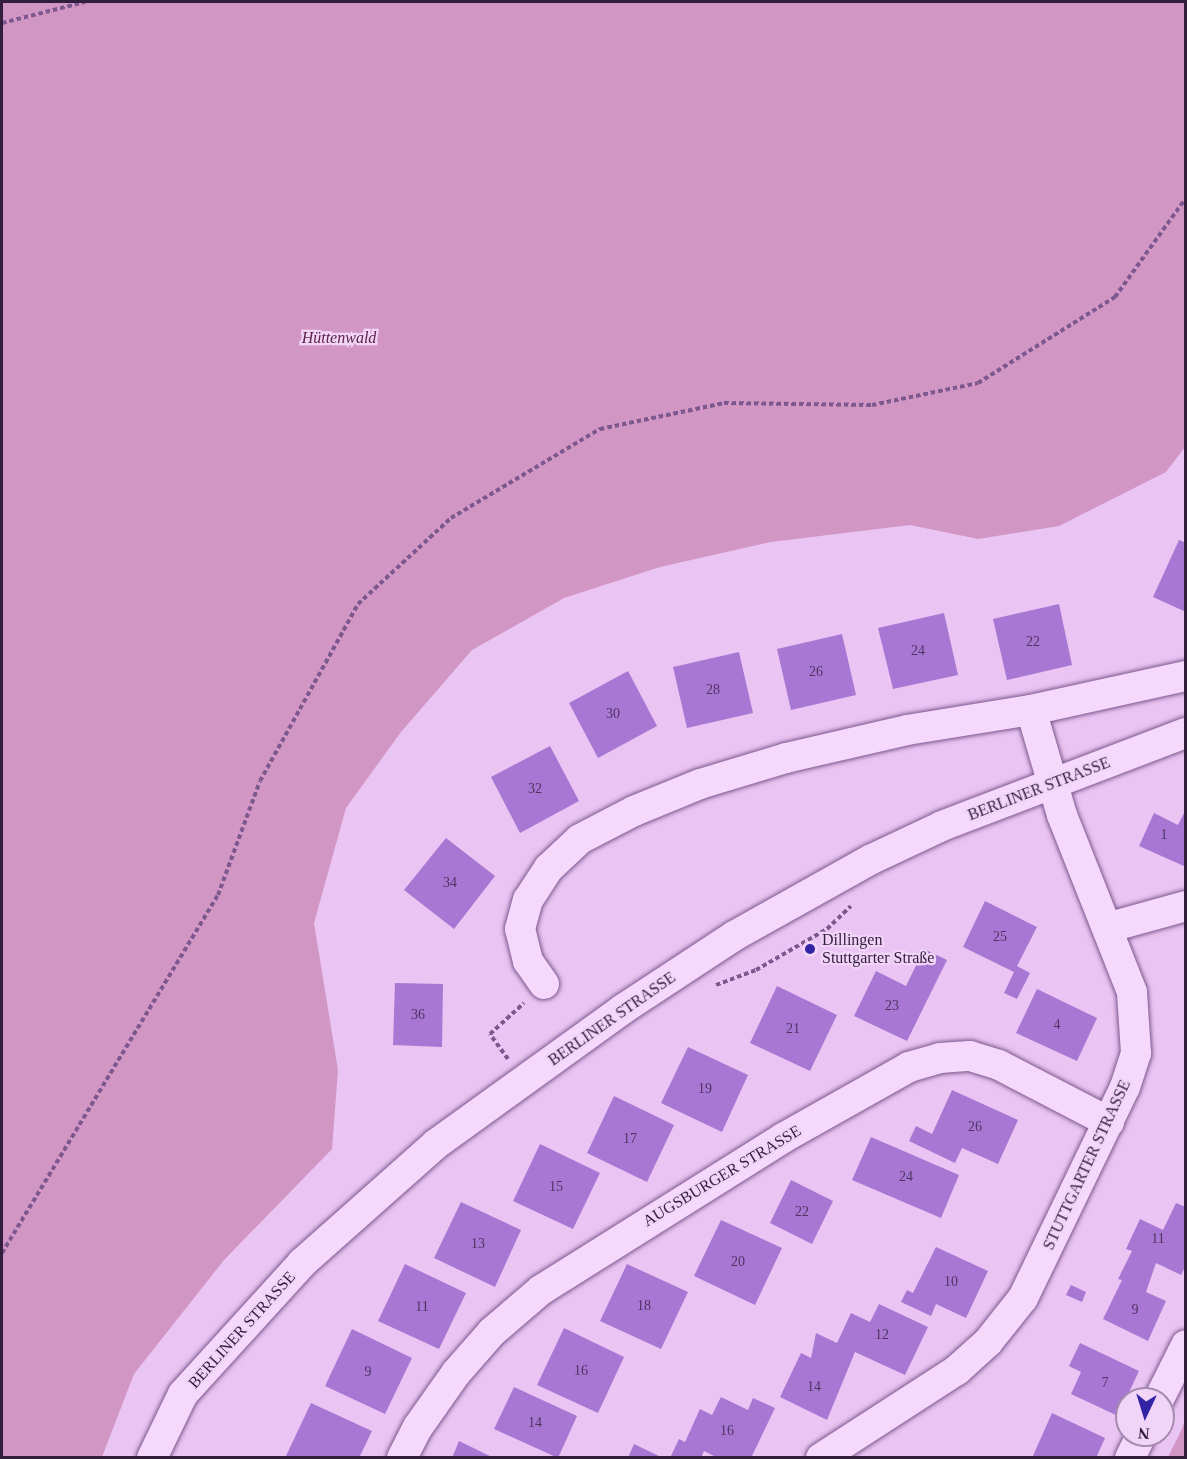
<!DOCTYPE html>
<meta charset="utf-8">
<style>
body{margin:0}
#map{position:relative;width:1187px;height:1459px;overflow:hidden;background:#eac4f2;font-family:"Times New Roman",serif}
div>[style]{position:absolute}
.green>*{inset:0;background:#d296c4}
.building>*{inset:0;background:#a877d3}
.path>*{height:4px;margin-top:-2px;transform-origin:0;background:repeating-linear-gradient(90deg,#7c588f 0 4.5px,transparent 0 7.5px)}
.roads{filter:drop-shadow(0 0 2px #7c588f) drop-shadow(0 0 2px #7c588f)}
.minor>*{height:30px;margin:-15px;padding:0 15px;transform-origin:15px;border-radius:15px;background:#f5d8fc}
.dots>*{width:16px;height:16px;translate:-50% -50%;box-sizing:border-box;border:3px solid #f2d4f9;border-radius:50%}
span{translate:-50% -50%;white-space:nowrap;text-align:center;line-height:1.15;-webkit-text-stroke:4.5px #f2d4f9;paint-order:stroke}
.number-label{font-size:14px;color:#4f3462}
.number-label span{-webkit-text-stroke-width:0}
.park-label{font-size:16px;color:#5c2246;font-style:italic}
.street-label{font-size:16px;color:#311e3d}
.poi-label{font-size:16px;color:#311e3d}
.left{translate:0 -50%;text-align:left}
.frame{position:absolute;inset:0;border:3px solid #311e3d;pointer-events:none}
.north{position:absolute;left:1115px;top:1387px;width:60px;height:60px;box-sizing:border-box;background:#f2d4f9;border:2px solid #a58bae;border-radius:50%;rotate:184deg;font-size:16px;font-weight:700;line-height:24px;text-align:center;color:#311e3d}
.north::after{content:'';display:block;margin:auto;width:21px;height:27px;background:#3123a3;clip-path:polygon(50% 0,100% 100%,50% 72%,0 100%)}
</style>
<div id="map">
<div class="green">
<div style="clip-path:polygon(2px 2px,1185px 2px,1185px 447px,1166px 472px,1059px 526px,978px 539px,910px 525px,771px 542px,660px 567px,564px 598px,472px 650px,401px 732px,346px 808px,314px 923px,338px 1070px,332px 1149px,224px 1260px,134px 1374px,102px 1457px,2px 1457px)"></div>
<div style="clip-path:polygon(1185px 1421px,1185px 1457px,1168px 1457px,1181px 1431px)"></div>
</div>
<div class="building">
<div style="clip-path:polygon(1179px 540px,1186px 543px,1186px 612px,1153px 597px)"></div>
<div style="clip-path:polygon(1059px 604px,1072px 665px,1007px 680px,993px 619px)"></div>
<div style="clip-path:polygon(944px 613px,958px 675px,893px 689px,878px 628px)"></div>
<div style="clip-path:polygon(842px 634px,856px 695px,791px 710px,777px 649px)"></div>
<div style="clip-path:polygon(739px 652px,753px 713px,687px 728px,673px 667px)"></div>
<div style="clip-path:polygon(628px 671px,657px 726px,598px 758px,569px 703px)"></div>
<div style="clip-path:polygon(550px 746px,579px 801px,520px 833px,491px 777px)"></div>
<div style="clip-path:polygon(1186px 809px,1186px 867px,1139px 846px,1154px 813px,1178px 825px)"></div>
<div style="clip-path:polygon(446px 838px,495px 876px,454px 929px,404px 890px)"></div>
<div style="clip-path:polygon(985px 901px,1037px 927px,1017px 966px,1030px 973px,1017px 999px,1004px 993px,1014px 972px,963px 947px)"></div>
<div style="clip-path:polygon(924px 949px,947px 960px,907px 1041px,854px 1016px,876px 971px,906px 986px)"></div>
<div style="clip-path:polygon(395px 983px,443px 984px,442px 1047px,393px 1045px)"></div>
<div style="clip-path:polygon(777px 986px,837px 1015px,810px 1071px,750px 1043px)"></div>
<div style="clip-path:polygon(1037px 989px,1097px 1018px,1077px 1061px,1016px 1033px)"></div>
<div style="clip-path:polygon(688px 1047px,748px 1075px,722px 1132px,661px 1103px)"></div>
<div style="clip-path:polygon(952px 1090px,1018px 1120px,998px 1164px,962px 1148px,955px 1163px,909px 1141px,916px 1126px,932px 1134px)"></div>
<div style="clip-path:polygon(614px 1096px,674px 1125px,647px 1182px,587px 1153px)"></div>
<div style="clip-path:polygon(871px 1137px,959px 1175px,941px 1218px,852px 1180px)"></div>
<div style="clip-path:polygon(540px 1144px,600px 1173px,573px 1229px,513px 1201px)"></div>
<div style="clip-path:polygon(791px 1180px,833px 1201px,812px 1244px,770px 1223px)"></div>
<div style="clip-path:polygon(461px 1202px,521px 1230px,495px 1287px,434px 1258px)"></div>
<div style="clip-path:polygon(1176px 1203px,1186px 1207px,1186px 1265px,1181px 1275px,1156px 1263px,1146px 1292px,1166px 1301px,1148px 1341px,1103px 1319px,1122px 1280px,1118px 1279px,1132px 1251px,1126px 1249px,1140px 1219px,1163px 1230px)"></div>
<div style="clip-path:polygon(721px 1220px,782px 1248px,755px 1305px,694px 1276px)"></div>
<div style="clip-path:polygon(936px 1247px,988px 1271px,966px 1318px,936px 1304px,931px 1316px,901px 1302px,907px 1290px,913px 1293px)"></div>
<div style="clip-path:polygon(405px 1264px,466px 1293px,439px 1349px,378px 1321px)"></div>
<div style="clip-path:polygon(627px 1264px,688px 1292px,661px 1349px,600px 1321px)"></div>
<div style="clip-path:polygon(1071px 1285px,1086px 1292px,1082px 1302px,1066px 1295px)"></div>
<div style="clip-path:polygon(879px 1304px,928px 1327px,905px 1375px,855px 1352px,827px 1420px,780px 1397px,801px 1353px,811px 1358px,816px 1333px,837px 1343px,851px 1313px,870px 1322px)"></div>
<div style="clip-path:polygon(564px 1328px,624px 1357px,598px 1413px,537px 1385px)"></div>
<div style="clip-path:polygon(352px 1329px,412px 1358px,385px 1414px,325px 1386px)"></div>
<div style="clip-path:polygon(1080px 1343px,1139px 1371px,1118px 1416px,1071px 1394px,1081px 1372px,1069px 1366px)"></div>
<div style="clip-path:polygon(514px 1387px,577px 1416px,558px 1458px,494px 1429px)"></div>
<div style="clip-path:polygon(721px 1397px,748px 1410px,753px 1398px,775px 1408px,751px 1458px,718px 1458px,704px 1451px,701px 1458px,670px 1458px,679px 1439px,685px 1442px,700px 1409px,712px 1415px)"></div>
<div style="clip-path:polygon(311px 1403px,372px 1431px,359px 1458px,285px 1458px)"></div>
<div style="clip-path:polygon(1052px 1413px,1105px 1438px,1096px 1458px,1032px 1458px)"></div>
<div style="clip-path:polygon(459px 1441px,494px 1458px,452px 1458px)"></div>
<div style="clip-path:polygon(634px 1444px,663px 1458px,628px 1458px)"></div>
</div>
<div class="path">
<div style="left:2px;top:23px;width:86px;rotate:-14.2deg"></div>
<div style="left:716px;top:985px;width:43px;rotate:-20.6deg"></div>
<div style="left:756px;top:970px;width:82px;rotate:-30deg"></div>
<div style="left:827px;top:929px;width:33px;rotate:-44deg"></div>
<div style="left:508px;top:1059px;width:31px;rotate:-126deg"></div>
<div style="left:490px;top:1034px;width:46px;rotate:-42.4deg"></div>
<div style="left:2px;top:1253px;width:418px;rotate:-58.9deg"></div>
<div style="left:218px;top:895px;width:121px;rotate:-69.8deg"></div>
<div style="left:260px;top:781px;width:202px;rotate:-61deg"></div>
<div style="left:358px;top:604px;width:127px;rotate:-42.8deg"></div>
<div style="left:451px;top:518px;width:174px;rotate:-30.9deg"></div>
<div style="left:600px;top:429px;width:127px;rotate:-11.8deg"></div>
<div style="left:724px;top:403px;width:148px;rotate:0.8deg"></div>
<div style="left:872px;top:405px;width:108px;rotate:-11.7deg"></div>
<div style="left:978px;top:383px;width:162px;rotate:-32.1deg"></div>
<div style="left:1115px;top:297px;width:122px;rotate:-54.4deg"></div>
</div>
<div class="roads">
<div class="minor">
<div style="left:1110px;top:927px;width:79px;rotate:-15.4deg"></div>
<div style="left:544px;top:984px;width:28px;rotate:-125deg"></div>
<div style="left:528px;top:961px;width:33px;rotate:-104deg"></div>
<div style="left:520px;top:929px;width:30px;rotate:-75deg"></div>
<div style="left:528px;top:900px;width:38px;rotate:-57deg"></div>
<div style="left:549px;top:868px;width:42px;rotate:-43.1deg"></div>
<div style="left:580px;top:839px;width:61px;rotate:-27.4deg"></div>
<div style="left:634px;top:811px;width:71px;rotate:-22.2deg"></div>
<div style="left:700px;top:784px;width:90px;rotate:-16.8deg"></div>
<div style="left:786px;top:758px;width:124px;rotate:-13deg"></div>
<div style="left:907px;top:730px;width:126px;rotate:-9.2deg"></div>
<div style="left:1031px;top:710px;width:159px;rotate:-12.4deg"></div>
<div style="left:1159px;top:1399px;width:60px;rotate:-63.4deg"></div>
<div style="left:152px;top:1458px;width:71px;rotate:-64.2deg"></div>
<div style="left:183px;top:1394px;width:177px;rotate:-47.7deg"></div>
<div style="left:302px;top:1263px;width:179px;rotate:-41.6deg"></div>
<div style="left:436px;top:1144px;width:231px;rotate:-35.8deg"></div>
<div style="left:623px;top:1009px;width:133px;rotate:-33.3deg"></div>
<div style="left:734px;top:936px;width:158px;rotate:-29.2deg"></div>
<div style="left:872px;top:859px;width:77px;rotate:-25.2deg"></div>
<div style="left:942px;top:826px;width:261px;rotate:-20.9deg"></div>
<div style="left:402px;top:1458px;width:35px;rotate:-63deg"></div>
<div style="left:418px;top:1427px;width:66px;rotate:-54.9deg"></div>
<div style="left:456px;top:1373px;width:55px;rotate:-48.7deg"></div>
<div style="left:492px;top:1332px;width:65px;rotate:-40.6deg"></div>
<div style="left:541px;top:1290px;width:286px;rotate:-32.1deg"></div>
<div style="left:783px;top:1138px;width:145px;rotate:-29.4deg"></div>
<div style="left:909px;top:1067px;width:32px;rotate:-16deg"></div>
<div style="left:940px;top:1058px;width:30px;rotate:-4deg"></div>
<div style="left:970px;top:1056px;width:30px;rotate:17deg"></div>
<div style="left:999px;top:1065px;width:124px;rotate:27.4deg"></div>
<div style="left:821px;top:1458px;width:162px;rotate:-32.9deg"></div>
<div style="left:957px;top:1370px;width:42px;rotate:-42.1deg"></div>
<div style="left:988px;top:1342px;width:56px;rotate:-51.5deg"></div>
<div style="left:1023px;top:1298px;width:234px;rotate:-64.2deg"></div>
<div style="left:1125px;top:1087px;width:36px;rotate:-72deg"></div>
<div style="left:1136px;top:1053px;width:61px;rotate:-93.8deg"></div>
<div style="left:1132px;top:992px;width:190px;rotate:-111.6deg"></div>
<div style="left:1062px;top:815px;width:109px;rotate:-106.4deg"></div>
<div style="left:1130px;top:1458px;width:25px;rotate:-64deg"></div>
</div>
</div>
<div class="dots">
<div style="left:810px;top:949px;background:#3123a3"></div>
</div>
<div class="number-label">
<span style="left:1033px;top:642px">22</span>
<span style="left:918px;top:651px">24</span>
<span style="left:816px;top:672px">26</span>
<span style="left:713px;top:690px">28</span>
<span style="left:613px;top:714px">30</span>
<span style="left:535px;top:789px">32</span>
<span style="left:1164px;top:835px">1</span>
<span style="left:450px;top:883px">34</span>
<span style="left:1000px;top:937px">25</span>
<span style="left:892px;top:1006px">23</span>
<span style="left:418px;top:1015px">36</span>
<span style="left:1057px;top:1025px">4</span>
<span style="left:793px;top:1029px">21</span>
<span style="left:705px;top:1089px">19</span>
<span style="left:975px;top:1127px">26</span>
<span style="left:630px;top:1139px">17</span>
<span style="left:906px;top:1177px">24</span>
<span style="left:556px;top:1187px">15</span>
<span style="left:802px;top:1212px">22</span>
<span style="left:1158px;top:1239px">11</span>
<span style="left:478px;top:1244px">13</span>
<span style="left:738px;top:1262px">20</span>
<span style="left:951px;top:1282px">10</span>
<span style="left:644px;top:1306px">18</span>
<span style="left:422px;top:1307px">11</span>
<span style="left:1135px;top:1310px">9</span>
<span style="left:882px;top:1335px">12</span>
<span style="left:581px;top:1371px">16</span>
<span style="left:368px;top:1372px">9</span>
<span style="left:1105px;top:1383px">7</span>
<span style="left:814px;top:1387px">14</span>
<span style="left:535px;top:1423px">14</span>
<span style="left:727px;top:1431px">16</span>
</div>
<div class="park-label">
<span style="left:339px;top:338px">Hüttenwald</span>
</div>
<div class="street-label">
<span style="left:1039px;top:789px;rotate:-21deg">BERLINER STRASSE</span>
<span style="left:612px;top:1019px;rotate:-35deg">BERLINER STRASSE</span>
<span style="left:1087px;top:1165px;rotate:-65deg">STUTTGARTER STRASSE</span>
<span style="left:722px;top:1176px;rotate:-31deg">AUGSBURGER STRASSE</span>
<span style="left:242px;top:1330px;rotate:-48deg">BERLINER STRASSE</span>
</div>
<div class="poi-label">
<span class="left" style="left:822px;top:949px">Dillingen<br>Stuttgarter Straße</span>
</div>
<div class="frame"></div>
<div class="north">N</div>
</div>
